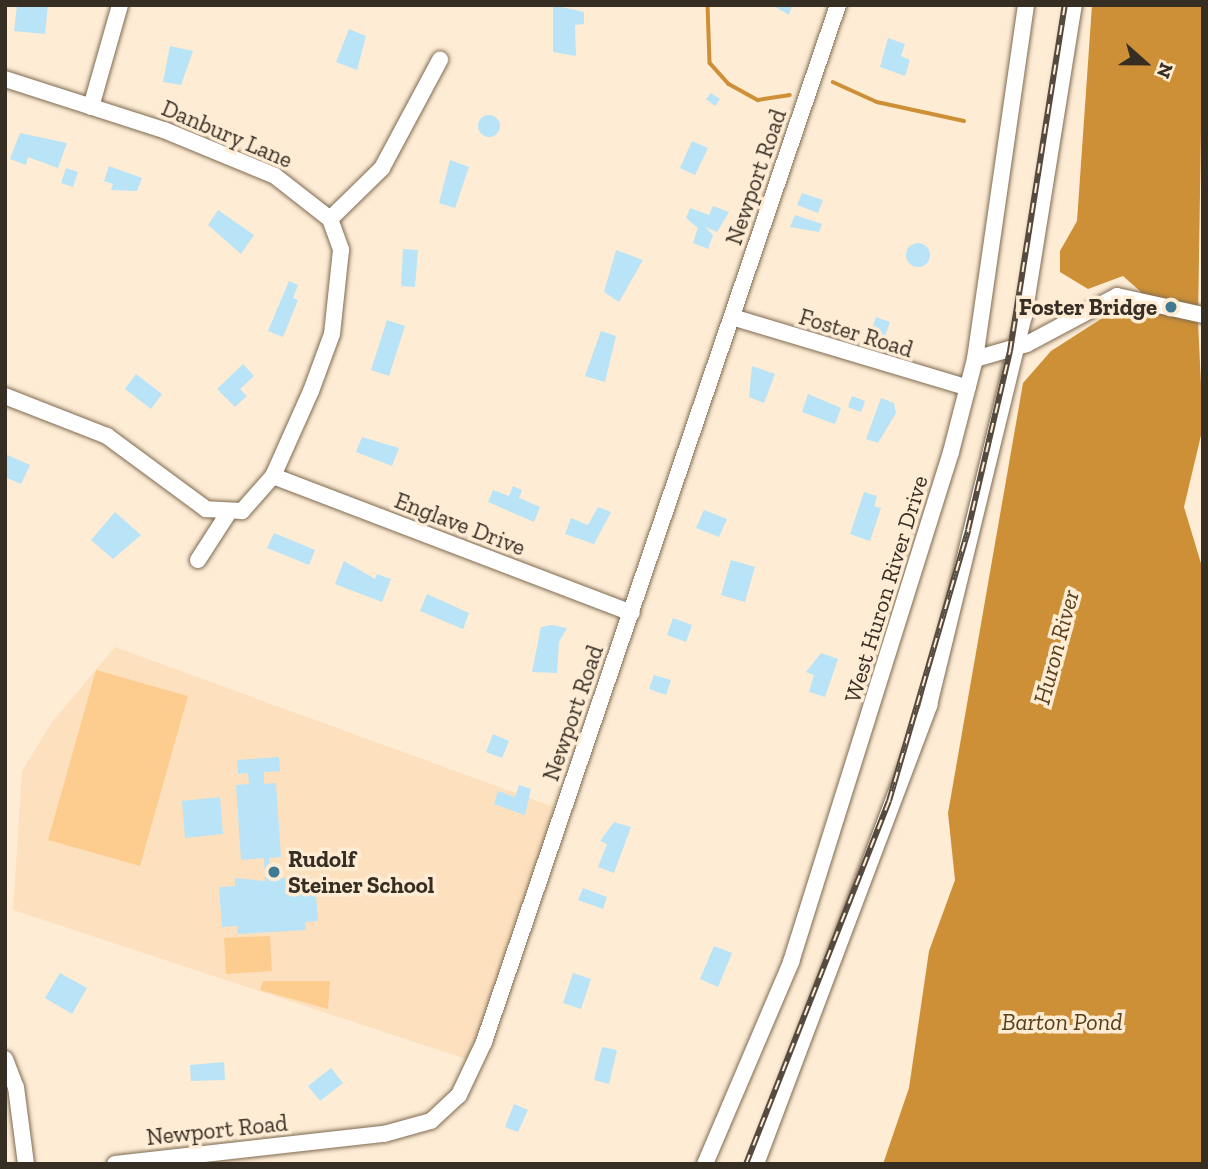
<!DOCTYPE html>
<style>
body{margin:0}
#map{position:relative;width:1208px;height:1169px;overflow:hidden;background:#feecd5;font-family:"Zilla Slab",serif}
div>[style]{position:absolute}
.built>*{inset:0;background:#fde1bf}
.green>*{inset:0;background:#fdcd90}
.water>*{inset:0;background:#cd9037}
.stream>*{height:3.5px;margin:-1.75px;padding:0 1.75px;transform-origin:1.75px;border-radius:1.75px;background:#cd9037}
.building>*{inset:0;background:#b9e3f6}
.round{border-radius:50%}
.roads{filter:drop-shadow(0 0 2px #7e6a51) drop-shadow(0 0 2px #7e6a51)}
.minor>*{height:16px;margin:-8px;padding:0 8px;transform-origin:8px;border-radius:8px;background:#fff}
.rail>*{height:6px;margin-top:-3px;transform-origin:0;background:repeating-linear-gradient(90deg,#feecd5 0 10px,#544a3d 0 20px);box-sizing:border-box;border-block:2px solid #544a3d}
.dots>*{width:19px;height:19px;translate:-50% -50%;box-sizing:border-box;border:4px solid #feecd5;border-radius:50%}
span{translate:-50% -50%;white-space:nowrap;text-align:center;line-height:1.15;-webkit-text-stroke:7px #feecd5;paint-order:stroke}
.street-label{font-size:23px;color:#372e23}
.poi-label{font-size:23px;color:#372e23;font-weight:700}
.right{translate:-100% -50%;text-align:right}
.left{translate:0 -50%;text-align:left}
.water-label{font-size:24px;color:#583e1a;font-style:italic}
.frame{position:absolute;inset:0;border:7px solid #372e23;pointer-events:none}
.north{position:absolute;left:1110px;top:28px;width:70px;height:70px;-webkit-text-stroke:5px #feecd5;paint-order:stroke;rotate:111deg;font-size:19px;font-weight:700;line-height:28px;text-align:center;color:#372e23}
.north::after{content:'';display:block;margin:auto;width:24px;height:32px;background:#372e23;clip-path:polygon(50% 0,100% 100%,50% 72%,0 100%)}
</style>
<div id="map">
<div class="built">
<div style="clip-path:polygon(115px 647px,557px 808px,469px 1060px,13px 910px,22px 771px,52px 722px)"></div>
</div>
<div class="green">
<div style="clip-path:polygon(96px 670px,188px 696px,140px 866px,48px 840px)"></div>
<div style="clip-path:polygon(270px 936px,272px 971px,226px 974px,224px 938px)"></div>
<div style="clip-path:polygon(263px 981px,330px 981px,328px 1009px,260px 990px)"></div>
</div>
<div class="water">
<div style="clip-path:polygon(1092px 5px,1203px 5px,1198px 321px,1203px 427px,1184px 507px,1203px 570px,1203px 1164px,883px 1164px,909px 1088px,929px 951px,955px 880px,948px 813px,1023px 383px,1051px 351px,1104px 317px,1138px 304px,1141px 292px,1123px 276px,1088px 289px,1060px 272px,1060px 251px,1077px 221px)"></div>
</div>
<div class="stream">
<div style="left:708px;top:5px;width:58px;rotate:88deg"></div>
<div style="left:710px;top:63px;width:28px;rotate:48deg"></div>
<div style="left:729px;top:84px;width:33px;rotate:29deg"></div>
<div style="left:758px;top:100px;width:32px;rotate:-9deg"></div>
<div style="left:833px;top:82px;width:48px;rotate:24.4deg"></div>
<div style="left:877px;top:102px;width:89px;rotate:12.3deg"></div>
</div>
<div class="building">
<div style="clip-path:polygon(17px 5px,48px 5px,45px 34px,14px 31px)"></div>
<div style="clip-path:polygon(553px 5px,584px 12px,584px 24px,575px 25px,576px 56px,553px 52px)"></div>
<div style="clip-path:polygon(772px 5px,792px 5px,789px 15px)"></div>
<div style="clip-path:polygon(349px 29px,366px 36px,357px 70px,336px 62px)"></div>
<div style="clip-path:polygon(888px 38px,905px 44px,901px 56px,910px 60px,905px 76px,880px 67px)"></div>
<div style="clip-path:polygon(170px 46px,193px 51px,181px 85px,163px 82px)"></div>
<div style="clip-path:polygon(711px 93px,720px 99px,715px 106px,706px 99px)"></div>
<div class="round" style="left:478px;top:115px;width:22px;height:22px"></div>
<div style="clip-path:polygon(20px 133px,67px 143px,58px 168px,28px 157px,26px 165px,10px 159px)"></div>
<div style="clip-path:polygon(692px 141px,708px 148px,695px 175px,680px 168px)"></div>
<div style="clip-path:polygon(450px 160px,469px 167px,455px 208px,439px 203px)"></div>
<div style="clip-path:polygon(109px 166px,142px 178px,137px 191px,111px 190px,113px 184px,104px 181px)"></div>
<div style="clip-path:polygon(66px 168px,78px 172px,73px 187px,61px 183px)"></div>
<div style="clip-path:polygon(802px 193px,823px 200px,818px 213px,797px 205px)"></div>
<div style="clip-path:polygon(713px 206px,729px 212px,717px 232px,705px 227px,713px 235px,708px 249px,693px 243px,698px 228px,686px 218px,690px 208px,709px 215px)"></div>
<div style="clip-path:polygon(218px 210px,254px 235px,241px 254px,208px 225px)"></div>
<div style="clip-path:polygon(795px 215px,822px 224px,819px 232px,790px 227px)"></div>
<div class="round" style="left:906px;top:243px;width:24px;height:24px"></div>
<div style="clip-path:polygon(403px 249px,418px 250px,415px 287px,401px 286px)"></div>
<div style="clip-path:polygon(616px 250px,643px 260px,619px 302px,604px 292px)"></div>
<div style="clip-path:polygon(289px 281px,298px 285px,293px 298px,298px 300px,283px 337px,268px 331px)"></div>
<div style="clip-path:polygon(876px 317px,890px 322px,882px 345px,868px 340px)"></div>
<div style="clip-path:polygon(387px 320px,405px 326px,389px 376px,371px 370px)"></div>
<div style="clip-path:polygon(601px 331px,616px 336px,605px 382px,585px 376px)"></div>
<div style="clip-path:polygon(243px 364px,254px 376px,240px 389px,247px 396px,235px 407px,217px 389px)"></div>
<div style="clip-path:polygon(752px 366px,775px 374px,764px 403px,749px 397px)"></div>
<div style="clip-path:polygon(136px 374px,162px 394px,151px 409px,125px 389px)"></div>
<div style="clip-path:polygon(808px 394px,841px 408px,835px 424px,802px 412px)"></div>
<div style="clip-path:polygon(852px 396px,865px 401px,861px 412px,848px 407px)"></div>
<div style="clip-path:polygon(881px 398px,894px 403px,896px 413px,878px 443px,866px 439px)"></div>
<div style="clip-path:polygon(362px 437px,399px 448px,392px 466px,356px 452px)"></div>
<div style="clip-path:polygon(5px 454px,30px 465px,21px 484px,5px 477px)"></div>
<div style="clip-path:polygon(513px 486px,522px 490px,519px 498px,540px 507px,534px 522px,488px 502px,493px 490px,509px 496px)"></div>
<div style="clip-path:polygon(864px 492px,877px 496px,874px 506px,881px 508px,870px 541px,850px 534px)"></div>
<div style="clip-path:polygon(598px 507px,611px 512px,594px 544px,565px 534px,571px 518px,588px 525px)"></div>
<div style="clip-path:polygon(704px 510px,727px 519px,719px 537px,696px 528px)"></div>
<div style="clip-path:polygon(115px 512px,141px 535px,113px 559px,91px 540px)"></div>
<div style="clip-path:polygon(274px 533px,315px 550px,309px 565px,267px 548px)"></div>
<div style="clip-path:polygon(731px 560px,755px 567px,745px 602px,721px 595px)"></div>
<div style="clip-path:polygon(344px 561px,375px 579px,377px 574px,391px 579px,382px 602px,335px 584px)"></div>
<div style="clip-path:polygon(427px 594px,469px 613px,463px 629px,420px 611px)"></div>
<div style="clip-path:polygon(673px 618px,692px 625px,686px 642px,667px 635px)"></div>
<div style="clip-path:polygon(552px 625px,567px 628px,559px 642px,557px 673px,532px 672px,541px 627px)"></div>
<div style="clip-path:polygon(821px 653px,838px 659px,825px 697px,809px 692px,814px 675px,806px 672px)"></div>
<div style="clip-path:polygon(654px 675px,671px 680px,666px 695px,649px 689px)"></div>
<div style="clip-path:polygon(493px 734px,509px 741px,502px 758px,486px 752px)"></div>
<div style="clip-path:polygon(279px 757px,280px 771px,264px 772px,264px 784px,276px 783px,281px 857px,269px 858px,270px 881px,301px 874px,302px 881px,315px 880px,318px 921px,305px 922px,306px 930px,238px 934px,237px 926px,222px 927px,219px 887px,235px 886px,235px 878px,265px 881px,264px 858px,241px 860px,236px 785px,249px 784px,248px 773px,238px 774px,237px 760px)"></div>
<div style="clip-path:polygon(519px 785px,531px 789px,525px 815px,494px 804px,498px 791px,515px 797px)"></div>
<div style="clip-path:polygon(220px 797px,223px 834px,185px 838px,182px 801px)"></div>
<div style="clip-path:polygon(614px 822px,631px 827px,614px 873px,598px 867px,607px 844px,600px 841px)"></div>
<div style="clip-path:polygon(583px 888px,607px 897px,603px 909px,578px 900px)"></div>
<div style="clip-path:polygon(714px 946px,732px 953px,718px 987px,700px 979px)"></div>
<div style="clip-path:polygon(60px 973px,87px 988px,72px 1014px,45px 998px)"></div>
<div style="clip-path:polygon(573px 973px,591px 979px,581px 1009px,563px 1003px)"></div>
<div style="clip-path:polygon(602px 1047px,617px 1050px,609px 1084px,594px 1080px)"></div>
<div style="clip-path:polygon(224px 1062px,225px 1080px,191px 1081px,190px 1065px)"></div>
<div style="clip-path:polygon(331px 1068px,343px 1083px,320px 1101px,308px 1086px)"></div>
<div style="clip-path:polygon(514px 1104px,528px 1110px,518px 1132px,505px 1127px)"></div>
</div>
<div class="roads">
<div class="minor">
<div style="left:5px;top:79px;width:167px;rotate:17.8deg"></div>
<div style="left:164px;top:130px;width:120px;rotate:22.5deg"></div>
<div style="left:275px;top:176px;width:70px;rotate:38deg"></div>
<div style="left:330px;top:219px;width:33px;rotate:70deg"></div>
<div style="left:341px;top:250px;width:84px;rotate:96.1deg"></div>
<div style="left:332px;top:334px;width:61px;rotate:110.2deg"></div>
<div style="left:311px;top:391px;width:93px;rotate:114.1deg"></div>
<div style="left:273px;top:476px;width:47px;rotate:131.5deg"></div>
<div style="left:242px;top:511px;width:36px;rotate:-177deg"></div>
<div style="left:206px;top:509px;width:123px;rotate:-143.6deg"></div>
<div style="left:107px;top:436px;width:110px;rotate:-158.6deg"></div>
<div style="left:91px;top:107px;width:106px;rotate:-74.1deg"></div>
<div style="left:330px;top:219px;width:73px;rotate:-44.4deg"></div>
<div style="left:382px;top:168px;width:123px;rotate:-61.8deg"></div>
<div style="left:732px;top:317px;width:246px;rotate:16.7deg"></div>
<div style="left:975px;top:359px;width:54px;rotate:-16.1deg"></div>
<div style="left:1027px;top:344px;width:102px;rotate:-28.1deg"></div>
<div style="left:1117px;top:296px;width:88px;rotate:12.5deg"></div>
<div style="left:273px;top:476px;width:384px;rotate:20.9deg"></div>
<div style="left:198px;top:560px;width:54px;rotate:-57.2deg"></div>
<div style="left:5px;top:1059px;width:30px;rotate:69deg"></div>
<div style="left:16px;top:1087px;width:78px;rotate:82.6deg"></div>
<div style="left:115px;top:1164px;width:271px;rotate:-6.4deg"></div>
<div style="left:384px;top:1134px;width:49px;rotate:-15.5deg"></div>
<div style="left:431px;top:1121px;width:38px;rotate:-43deg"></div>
<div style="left:459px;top:1095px;width:59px;rotate:-64.7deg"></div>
<div style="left:484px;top:1042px;width:1096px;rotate:-71.15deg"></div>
<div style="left:705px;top:1164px;width:220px;rotate:-66.9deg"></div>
<div style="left:791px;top:962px;width:535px;rotate:-72.58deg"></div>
<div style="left:951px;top:452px;width:96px;rotate:-75.5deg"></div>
<div style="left:975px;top:359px;width:358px;rotate:-81.8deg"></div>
<div style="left:756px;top:1164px;width:491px;rotate:-69.3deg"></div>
<div style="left:929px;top:705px;width:400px;rotate:-76.3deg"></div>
<div style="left:1024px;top:316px;width:315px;rotate:-80.9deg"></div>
</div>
</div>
<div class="rail">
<div style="left:746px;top:1164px;width:390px;rotate:-68.5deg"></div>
<div style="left:889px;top:801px;width:282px;rotate:-73.7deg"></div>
<div style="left:968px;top:530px;width:184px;rotate:-76.8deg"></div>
<div style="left:1010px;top:351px;width:350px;rotate:-81deg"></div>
</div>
<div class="dots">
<div style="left:1171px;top:307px;background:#3f7992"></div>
<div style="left:274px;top:872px;background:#3f7992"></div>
</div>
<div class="street-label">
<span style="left:227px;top:134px;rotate:23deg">Danbury Lane</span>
<span style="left:756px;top:177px;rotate:-71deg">Newport Road</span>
<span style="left:856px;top:333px;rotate:17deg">Foster Road</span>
<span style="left:460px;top:524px;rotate:21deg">Englave Drive</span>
<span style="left:886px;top:589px;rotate:-73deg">West Huron River Drive</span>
<span style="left:573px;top:713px;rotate:-71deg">Newport Road</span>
<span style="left:217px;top:1130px;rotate:-6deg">Newport Road</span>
</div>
<div class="poi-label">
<span class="right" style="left:1157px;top:307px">Foster Bridge</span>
<span class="left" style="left:288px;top:872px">Rudolf<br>Steiner School</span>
</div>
<div class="water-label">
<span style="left:1056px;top:647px;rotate:-75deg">Huron River</span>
<span style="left:1062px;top:1022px">Barton Pond</span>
</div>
<div class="frame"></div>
<div class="north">N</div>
</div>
